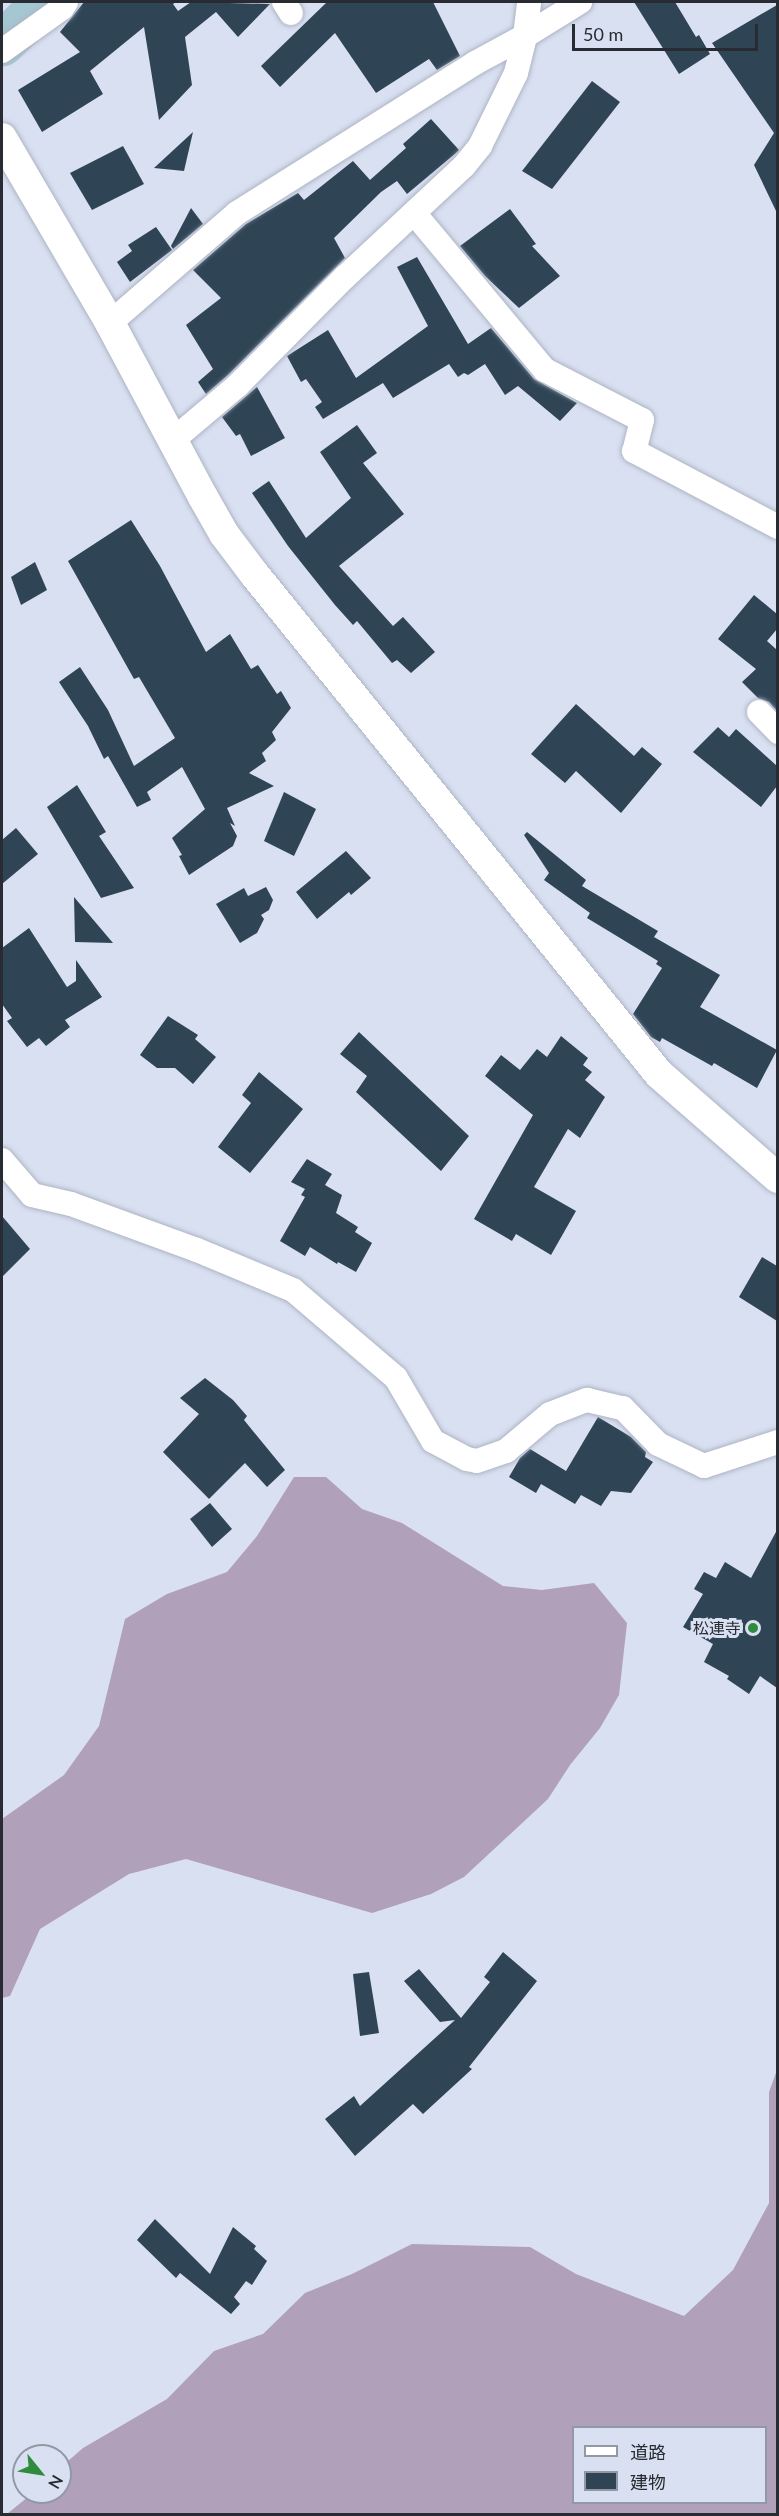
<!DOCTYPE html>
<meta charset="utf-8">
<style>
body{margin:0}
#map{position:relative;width:779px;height:2516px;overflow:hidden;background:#d9e0f1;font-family:Lato,"Noto Sans JP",sans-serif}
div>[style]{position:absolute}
.forest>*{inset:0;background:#b0a0b9}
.river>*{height:45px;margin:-22.5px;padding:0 22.5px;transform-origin:22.5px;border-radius:22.5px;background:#a4c7d2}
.building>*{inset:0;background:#2f4556}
.roads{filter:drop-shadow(0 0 2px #adb4c4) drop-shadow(0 0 2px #adb4c4)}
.minor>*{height:24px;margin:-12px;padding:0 12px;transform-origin:12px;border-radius:12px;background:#fff}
.tertiary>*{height:30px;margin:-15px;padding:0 15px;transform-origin:15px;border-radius:15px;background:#fff}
.dots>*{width:16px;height:16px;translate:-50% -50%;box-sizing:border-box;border:3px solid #d9e0f1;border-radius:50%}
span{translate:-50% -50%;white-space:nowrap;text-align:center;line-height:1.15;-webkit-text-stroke:6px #d9e0f1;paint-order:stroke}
.poi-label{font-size:16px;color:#282b31}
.right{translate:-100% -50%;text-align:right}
.frame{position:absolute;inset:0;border:3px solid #282b31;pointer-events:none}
.legend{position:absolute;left:572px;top:2426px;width:195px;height:78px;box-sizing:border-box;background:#d9e0f1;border:2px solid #9298a4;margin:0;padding:8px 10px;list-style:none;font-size:18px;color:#282b31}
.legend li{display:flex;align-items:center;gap:12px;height:30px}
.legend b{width:30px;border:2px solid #9298a4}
.north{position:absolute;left:12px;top:2444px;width:60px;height:60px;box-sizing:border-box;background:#d9e0f1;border:2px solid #9298a4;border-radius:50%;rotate:120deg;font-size:16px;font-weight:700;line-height:24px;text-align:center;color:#282b31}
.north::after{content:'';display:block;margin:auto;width:21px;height:27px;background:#2f8c3e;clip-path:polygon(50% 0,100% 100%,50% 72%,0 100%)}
.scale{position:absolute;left:572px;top:24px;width:186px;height:27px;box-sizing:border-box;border:3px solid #282b31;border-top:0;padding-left:8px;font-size:18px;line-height:21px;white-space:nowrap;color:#282b31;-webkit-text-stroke:4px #d9e0f1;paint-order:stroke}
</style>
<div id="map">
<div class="forest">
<div style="clip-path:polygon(294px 1477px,326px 1477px,362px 1509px,402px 1523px,503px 1586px,542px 1590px,594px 1583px,627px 1623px,619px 1695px,600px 1728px,570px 1765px,548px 1799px,464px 1877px,431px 1894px,372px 1913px,186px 1859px,129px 1874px,40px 1929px,10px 1996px,2px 1998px,2px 1819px,64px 1775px,99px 1726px,125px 1619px,167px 1594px,227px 1572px,257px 1536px)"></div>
<div style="clip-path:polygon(evenodd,777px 2070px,777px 2514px,7px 2514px,34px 2492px,60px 2492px,60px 2468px,83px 2448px,167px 2399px,214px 2351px,263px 2334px,305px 2293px,352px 2274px,412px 2244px,530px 2247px,576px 2274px,684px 2316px,733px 2270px,769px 2203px,769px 2092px,777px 2070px,574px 2428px,766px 2428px,766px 2502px,574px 2502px,574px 2428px)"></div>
</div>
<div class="river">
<div style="left:2px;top:43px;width:59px;rotate:-44.3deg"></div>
</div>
<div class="building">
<div style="clip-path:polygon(84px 2px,176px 2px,173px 4px,178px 11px,191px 2px,270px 4px,238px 37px,216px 12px,185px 37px,192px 85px,159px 120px,144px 27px,90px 71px,103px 94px,42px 132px,18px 90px,80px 52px,60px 32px)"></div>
<div style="clip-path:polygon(327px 2px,433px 2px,460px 56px,437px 70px,429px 59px,376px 93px,335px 33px,280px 87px,261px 66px)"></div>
<div style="clip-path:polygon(634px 2px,675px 2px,696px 37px,699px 35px,710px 54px,679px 74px)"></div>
<div style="clip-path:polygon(777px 5px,777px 213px,754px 165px,774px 133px,712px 43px)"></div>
<div style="clip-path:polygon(592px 81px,620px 102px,552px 189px,522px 171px)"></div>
<div style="clip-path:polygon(431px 119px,459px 150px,456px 153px,407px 194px,397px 181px,381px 192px,334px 238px,345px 258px,228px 375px,206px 394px,198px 382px,213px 369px,186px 325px,221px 298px,193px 270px,246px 224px,298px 193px,304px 200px,353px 161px,370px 180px,406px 148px,403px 144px)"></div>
<div style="clip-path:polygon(193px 132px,184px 171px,154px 168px)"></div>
<div style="clip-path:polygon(123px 146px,144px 184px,92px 210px,70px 173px)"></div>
<div style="clip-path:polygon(191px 208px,203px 224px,173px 249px,171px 246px)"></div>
<div style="clip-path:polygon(510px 209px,536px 244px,532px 246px,560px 276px,519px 308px,485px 276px,460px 246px)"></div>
<div style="clip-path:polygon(156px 227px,172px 250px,130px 282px,117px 262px,132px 251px,128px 245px)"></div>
<div style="clip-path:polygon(417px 257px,468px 344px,491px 328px,534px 379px,577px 403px,560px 421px,518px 386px,505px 395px,485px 364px,468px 375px,464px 373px,458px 377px,449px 364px,393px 398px,383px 383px,323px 419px,315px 407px,322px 402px,306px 379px,301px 382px,287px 356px,328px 330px,356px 378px,428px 326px,397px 267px)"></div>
<div style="clip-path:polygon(257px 387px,285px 438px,251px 456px,240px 434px,236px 436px,222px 417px)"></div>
<div style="clip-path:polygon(357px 425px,377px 453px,363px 463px,404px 514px,339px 566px,393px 626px,403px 617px,435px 652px,411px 673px,397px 660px,392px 663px,357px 621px,353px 625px,335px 605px,288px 546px,252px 493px,269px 481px,306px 538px,351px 498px,320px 452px)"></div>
<div style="clip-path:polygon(131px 520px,160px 566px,206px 652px,230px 634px,251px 669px,258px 665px,277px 694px,281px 691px,291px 708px,272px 732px,276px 740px,262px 753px,266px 761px,249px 773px,274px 786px,227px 808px,235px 826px,230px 823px,237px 836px,233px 846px,189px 875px,179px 856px,182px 855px,172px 838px,205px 809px,182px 767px,147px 792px,151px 800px,137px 807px,108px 756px,104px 759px,88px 726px,59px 682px,80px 667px,108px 710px,134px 766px,175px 738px,139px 677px,134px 679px,68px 561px)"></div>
<div style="clip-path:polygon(35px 562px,47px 590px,21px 605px,11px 577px)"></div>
<div style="clip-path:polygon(754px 595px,777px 614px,777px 629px,767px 641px,777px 650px,777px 711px,769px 702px,758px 698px,742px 682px,756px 669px,718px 639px)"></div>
<div style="clip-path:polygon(576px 704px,634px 756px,642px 747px,662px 764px,621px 813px,576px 771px,565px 783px,531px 754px)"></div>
<div style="clip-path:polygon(718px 727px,729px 737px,736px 729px,777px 766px,777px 786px,761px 807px,693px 752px)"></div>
<div style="clip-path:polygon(77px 785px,106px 832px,99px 836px,134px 888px,101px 898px,47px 807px)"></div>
<div style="clip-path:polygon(284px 792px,316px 809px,294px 856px,264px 841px)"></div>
<div style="clip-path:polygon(16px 828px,38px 854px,2px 884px,2px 840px)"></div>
<div style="clip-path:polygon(527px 832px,586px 880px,582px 886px,658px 931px,654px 937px,720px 975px,700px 1007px,777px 1050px,757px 1088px,714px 1063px,712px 1066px,662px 1038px,660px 1042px,651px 1037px,633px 1014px,662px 968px,656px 964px,658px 961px,587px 918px,590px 913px,544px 880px,549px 873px,524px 835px)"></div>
<div style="clip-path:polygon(346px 851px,371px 878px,351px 895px,349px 892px,317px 919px,296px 892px)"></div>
<div style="clip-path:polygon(266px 887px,273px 900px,269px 910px,261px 915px,264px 919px,257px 933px,240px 943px,216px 904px,244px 888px,248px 896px)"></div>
<div style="clip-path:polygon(74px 897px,113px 943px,75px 942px)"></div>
<div style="clip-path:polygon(29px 928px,67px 987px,76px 981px,76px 960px,102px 997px,65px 1020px,70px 1027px,46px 1046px,39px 1038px,27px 1047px,7px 1021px,12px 1018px,2px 1004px,2px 948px)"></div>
<div style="clip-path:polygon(168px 1016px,198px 1035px,195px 1039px,216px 1057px,193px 1084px,175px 1068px,157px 1068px,140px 1055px)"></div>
<div style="clip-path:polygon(359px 1032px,469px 1136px,441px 1171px,356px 1092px,367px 1076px,340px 1054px)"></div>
<div style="clip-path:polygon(561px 1036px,588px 1058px,583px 1065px,592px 1072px,585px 1080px,605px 1097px,580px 1138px,568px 1129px,534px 1187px,576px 1211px,551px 1255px,516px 1234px,512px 1241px,474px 1219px,533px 1115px,485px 1076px,501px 1055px,520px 1070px,537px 1049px,547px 1057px)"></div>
<div style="clip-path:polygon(259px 1072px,303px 1109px,250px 1173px,218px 1147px,251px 1103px,242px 1095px)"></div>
<div style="clip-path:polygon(307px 1159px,332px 1174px,325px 1185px,342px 1195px,336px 1213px,358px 1227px,355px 1232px,372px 1243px,356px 1272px,338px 1262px,337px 1264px,310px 1247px,305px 1256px,280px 1241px,305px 1197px,301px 1195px,305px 1189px,291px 1182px)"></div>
<div style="clip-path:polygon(2px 1216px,30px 1249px,2px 1277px)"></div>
<div style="clip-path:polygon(762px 1257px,777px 1266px,777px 1321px,739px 1297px)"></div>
<div style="clip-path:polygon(205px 1378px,233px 1400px,247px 1416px,244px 1420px,285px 1470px,267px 1487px,245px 1463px,209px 1499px,163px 1452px,199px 1414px,180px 1398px)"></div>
<div style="clip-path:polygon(598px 1417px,631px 1437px,646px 1452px,645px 1457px,653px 1462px,631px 1493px,611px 1491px,601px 1506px,581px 1495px,575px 1504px,541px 1484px,536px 1493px,509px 1477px,520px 1458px,530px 1449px,566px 1471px)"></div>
<div style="clip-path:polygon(210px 1503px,232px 1529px,212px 1547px,190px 1519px)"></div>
<div style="clip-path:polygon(777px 1530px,777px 1688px,760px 1676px,749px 1694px,727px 1679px,729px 1676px,704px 1662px,713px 1644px,683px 1627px,703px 1594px,694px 1589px,704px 1572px,716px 1578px,725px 1562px,751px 1578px)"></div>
<div style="clip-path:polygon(503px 1952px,537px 1981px,469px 2067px,472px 2069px,423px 2114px,413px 2104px,355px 2156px,325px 2119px,354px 2096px,360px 2106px,455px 2020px,440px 2022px,404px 1981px,419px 1969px,461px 2018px,490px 1982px,484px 1977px)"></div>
<div style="clip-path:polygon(369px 1972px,379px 2033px,360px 2036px,353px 1974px)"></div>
<div style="clip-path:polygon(155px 2219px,210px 2274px,233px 2227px,256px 2246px,254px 2249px,267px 2261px,252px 2285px,246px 2281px,234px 2297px,240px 2304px,231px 2314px,180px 2273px,176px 2278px,137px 2240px)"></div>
</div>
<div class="roads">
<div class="minor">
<div style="left:284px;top:2px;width:13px;rotate:58deg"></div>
<div style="left:2px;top:51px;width:74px;rotate:-35.6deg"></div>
<div style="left:62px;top:8px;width:7px;rotate:-56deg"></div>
<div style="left:414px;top:213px;width:204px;rotate:50.2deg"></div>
<div style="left:545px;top:370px;width:109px;rotate:27.3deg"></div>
<div style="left:642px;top:420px;width:32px;rotate:104deg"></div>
<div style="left:634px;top:451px;width:163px;rotate:27.8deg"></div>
<div style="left:110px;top:323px;width:168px;rotate:-40.9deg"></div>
<div style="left:237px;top:213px;width:281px;rotate:-32.2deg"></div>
<div style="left:475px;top:63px;width:57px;rotate:-28.4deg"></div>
<div style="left:525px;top:36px;width:65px;rotate:-31.7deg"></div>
<div style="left:173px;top:440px;width:85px;rotate:-40.2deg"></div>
<div style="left:238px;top:385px;width:152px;rotate:-45.3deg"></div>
<div style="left:345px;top:277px;width:163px;rotate:-43deg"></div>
<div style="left:464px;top:166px;width:26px;rotate:-51deg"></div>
<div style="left:480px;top:146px;width:81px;rotate:-63.7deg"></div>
<div style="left:516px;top:73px;width:38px;rotate:-76deg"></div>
<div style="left:525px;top:36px;width:34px;rotate:-83deg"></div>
<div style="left:759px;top:712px;width:28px;rotate:46deg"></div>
<div style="left:2px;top:1160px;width:46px;rotate:49.4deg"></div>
<div style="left:32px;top:1195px;width:40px;rotate:13deg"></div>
<div style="left:71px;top:1204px;width:134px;rotate:20.1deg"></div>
<div style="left:197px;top:1250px;width:104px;rotate:22.6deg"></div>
<div style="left:293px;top:1290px;width:135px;rotate:40.5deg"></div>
<div style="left:396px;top:1378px;width:73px;rotate:59.6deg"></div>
<div style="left:433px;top:1441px;width:38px;rotate:28deg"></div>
<div style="left:467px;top:1459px;width:10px;rotate:11deg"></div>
<div style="left:477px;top:1461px;width:31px;rotate:-19deg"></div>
<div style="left:506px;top:1451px;width:57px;rotate:-40.1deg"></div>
<div style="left:550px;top:1414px;width:40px;rotate:-21deg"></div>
<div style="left:587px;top:1400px;width:37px;rotate:13deg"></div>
<div style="left:623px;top:1408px;width:50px;rotate:45.8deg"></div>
<div style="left:658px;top:1444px;width:51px;rotate:25.6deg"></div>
<div style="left:704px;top:1466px;width:78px;rotate:-18deg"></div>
</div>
<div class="tertiary">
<div style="left:2px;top:138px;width:214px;rotate:59.7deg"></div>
<div style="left:110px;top:323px;width:197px;rotate:61.9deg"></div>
<div style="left:203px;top:497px;width:43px;rotate:60.4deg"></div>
<div style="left:224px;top:534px;width:51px;rotate:52.9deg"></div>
<div style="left:255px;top:575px;width:642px;rotate:51.01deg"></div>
<div style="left:659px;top:1074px;width:158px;rotate:41.2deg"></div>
</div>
</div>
<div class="dots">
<div style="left:753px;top:1628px;background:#2f8c3e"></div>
</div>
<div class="poi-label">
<span class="right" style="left:741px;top:1628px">松連寺</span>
</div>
<div class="frame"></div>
<ul class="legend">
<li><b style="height:8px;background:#fff"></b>道路</li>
<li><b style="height:16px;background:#2f4556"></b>建物</li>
</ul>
<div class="north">N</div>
<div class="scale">50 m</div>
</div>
